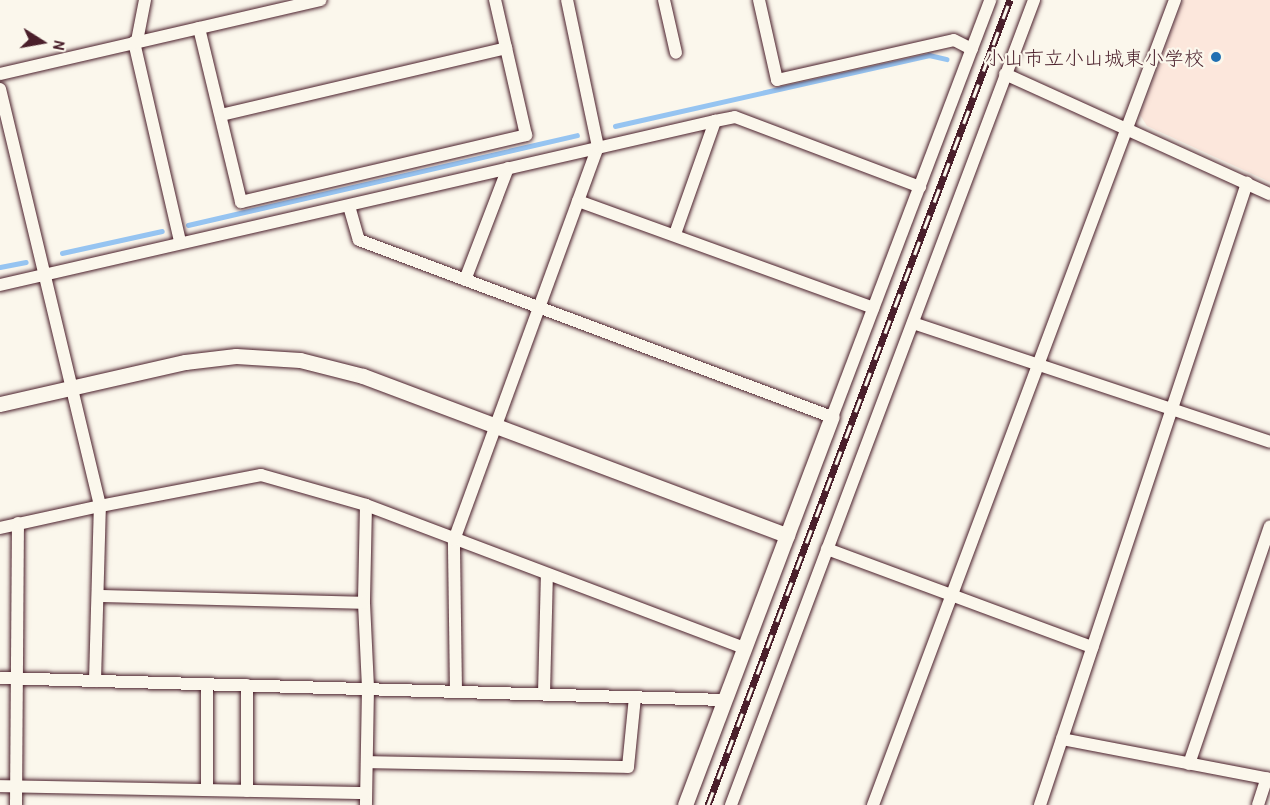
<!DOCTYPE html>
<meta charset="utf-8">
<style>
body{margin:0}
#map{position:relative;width:1270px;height:805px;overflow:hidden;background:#fbf7ec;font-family:"Patrick Hand","Klee One",sans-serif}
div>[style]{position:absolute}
.built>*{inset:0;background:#fce7dc}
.stream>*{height:4.5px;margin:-2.25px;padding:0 2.25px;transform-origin:2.25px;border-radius:2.25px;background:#96c4f1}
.roads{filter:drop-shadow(0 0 2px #4a1f2b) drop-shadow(0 0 2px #4a1f2b)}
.minor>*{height:12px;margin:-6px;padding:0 6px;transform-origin:6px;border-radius:6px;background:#fbf7ec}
.tertiary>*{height:15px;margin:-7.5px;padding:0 7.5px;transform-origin:7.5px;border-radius:7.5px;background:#fbf7ec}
.rail>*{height:7px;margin-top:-3.5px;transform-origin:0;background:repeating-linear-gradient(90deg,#fbf7ec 0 14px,#4a1f2b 0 28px);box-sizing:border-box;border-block:2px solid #4a1f2b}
.dots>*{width:16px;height:16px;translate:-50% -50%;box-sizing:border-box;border:3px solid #fbf7ec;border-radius:50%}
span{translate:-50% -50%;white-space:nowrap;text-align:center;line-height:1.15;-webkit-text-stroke:4.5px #fbf7ec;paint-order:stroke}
.poi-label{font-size:20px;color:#4a1f2b}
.right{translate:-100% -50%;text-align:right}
.north{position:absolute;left:12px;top:12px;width:60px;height:60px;-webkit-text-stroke:4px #fbf7ec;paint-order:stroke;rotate:101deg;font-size:16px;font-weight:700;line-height:24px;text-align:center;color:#4a1f2b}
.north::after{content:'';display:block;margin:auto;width:21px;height:27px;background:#4a1f2b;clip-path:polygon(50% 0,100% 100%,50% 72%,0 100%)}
</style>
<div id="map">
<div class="built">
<div style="clip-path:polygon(1183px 0,1270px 0,1270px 182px,1147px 126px,1140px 115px)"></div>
</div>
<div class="stream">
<div style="left:615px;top:126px;width:322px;rotate:-12.7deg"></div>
<div style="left:929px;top:55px;width:18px;rotate:13deg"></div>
<div style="left:188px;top:225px;width:399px;rotate:-13deg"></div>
<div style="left:62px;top:253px;width:102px;rotate:-12.4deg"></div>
<div style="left:0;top:267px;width:26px;rotate:-11deg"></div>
</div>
<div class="roads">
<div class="minor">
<div style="left:664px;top:0;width:54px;rotate:77.2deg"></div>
<div style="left:759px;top:0;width:82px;rotate:77.3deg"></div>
<div style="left:777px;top:80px;width:181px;rotate:-12.7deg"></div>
<div style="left:954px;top:40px;width:20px;rotate:27deg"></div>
<div style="left:199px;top:28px;width:179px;rotate:76.4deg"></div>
<div style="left:241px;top:202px;width:293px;rotate:-13.2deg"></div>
<div style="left:526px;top:135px;width:139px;rotate:-102.9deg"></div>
<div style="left:137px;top:41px;width:42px;rotate:-79deg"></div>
<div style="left:134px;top:42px;width:205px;rotate:77deg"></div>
<div style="left:0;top:74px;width:329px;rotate:-13deg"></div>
<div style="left:1005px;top:74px;width:291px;rotate:24.4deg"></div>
<div style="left:0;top:89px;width:429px;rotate:76.5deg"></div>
<div style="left:100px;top:506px;width:102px;rotate:167.6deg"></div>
<div style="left:221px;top:115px;width:293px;rotate:-13.2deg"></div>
<div style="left:578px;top:201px;width:314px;rotate:19.9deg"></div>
<div style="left:349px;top:206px;width:35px;rotate:74deg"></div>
<div style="left:359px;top:240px;width:505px;rotate:20.52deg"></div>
<div style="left:832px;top:417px;width:446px;rotate:-69.2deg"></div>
<div style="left:675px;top:234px;width:120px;rotate:-70.5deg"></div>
<div style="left:715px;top:121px;width:20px;rotate:-11deg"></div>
<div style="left:735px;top:117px;width:198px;rotate:20.7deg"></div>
<div style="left:465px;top:280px;width:120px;rotate:-69deg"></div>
<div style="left:0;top:285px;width:734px;rotate:-12.92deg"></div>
<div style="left:913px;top:323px;width:376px;rotate:18.4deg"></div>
<div style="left:366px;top:505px;width:98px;rotate:91.2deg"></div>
<div style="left:364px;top:603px;width:85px;rotate:87.3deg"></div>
<div style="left:368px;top:688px;width:117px;rotate:91deg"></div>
<div style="left:827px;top:549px;width:283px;rotate:20.3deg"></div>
<div style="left:98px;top:596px;width:266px;rotate:1.5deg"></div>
<div style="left:0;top:678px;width:725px;rotate:1.74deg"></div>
<div style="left:95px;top:681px;width:175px;rotate:-88.4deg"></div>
<div style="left:100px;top:506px;width:164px;rotate:-10.9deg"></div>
<div style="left:261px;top:475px;width:109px;rotate:15.9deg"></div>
<div style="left:366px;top:505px;width:405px;rotate:20.7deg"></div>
<div style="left:207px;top:684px;width:106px;rotate:90deg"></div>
<div style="left:456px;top:691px;width:151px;rotate:-90.8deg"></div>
<div style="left:454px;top:540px;width:419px;rotate:-69.9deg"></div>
<div style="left:598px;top:147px;width:150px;rotate:-101.9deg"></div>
<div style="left:544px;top:694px;width:120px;rotate:-88.6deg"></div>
<div style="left:1062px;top:739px;width:212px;rotate:10.9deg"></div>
<div style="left:367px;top:762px;width:261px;rotate:1.1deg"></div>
<div style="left:628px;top:767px;width:70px;rotate:-84.3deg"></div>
<div style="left:1189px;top:764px;width:251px;rotate:-71.2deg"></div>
<div style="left:0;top:786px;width:366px;rotate:1.1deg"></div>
<div style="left:247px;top:791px;width:106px;rotate:-90deg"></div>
<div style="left:16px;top:805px;width:282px;rotate:-89.6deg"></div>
<div style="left:731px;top:805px;width:860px;rotate:-69.37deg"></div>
<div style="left:873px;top:805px;width:860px;rotate:-69.44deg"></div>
<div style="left:1040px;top:805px;width:656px;rotate:-71.59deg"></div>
<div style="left:1258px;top:805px;width:28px;rotate:-72deg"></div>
</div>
<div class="tertiary">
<div style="left:0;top:404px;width:190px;rotate:-12.8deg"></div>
<div style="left:185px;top:362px;width:51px;rotate:-6.7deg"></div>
<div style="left:236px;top:356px;width:64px;rotate:3.6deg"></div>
<div style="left:300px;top:360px;width:65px;rotate:14.3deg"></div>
<div style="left:363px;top:376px;width:453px;rotate:20.6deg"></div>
<div style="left:685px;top:805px;width:415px;rotate:-69.3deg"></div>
</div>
</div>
<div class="rail">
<div style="left:708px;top:805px;width:860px;rotate:-69.44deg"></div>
</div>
<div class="dots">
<div style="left:1216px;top:57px;background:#1f6fb2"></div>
</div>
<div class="poi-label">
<span class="right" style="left:1204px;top:57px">小山市立小山城東小学校</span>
</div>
<div class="north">N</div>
</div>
